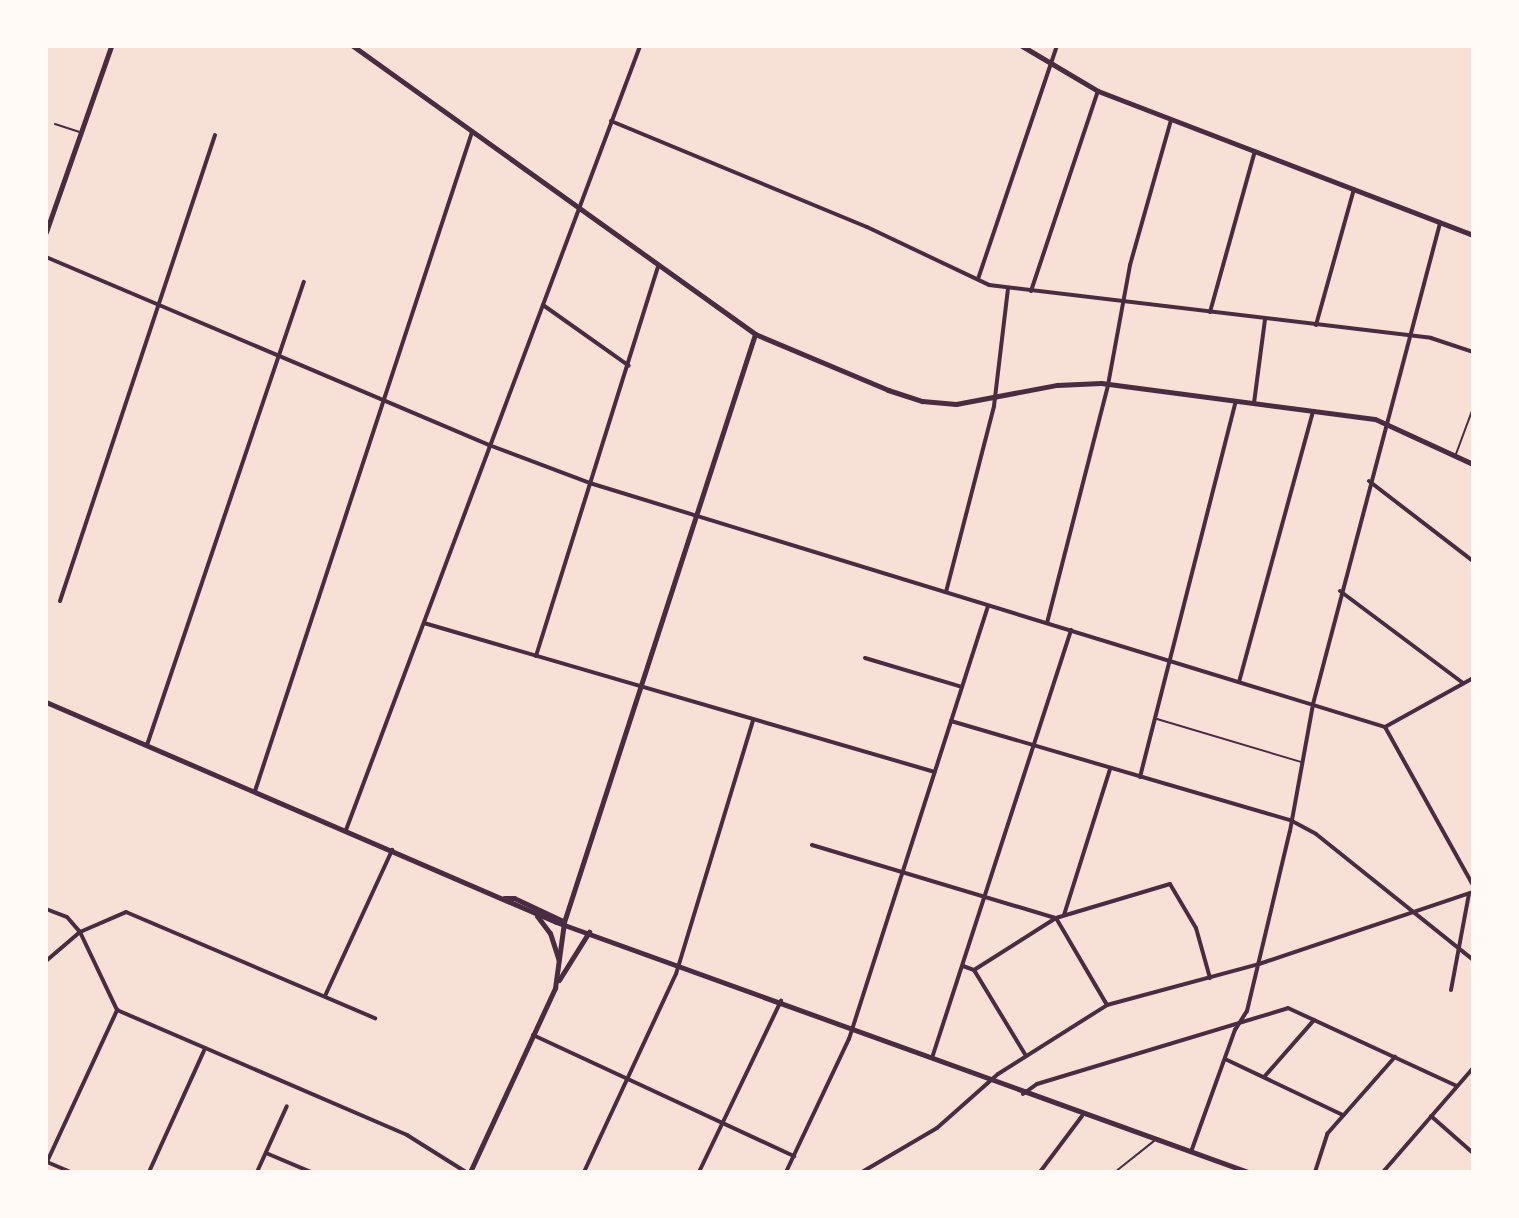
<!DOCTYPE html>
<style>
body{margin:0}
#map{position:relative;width:1519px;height:1218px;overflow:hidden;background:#f7e1d7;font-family:Montserrat,sans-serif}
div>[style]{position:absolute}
.service>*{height:2px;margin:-1px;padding:0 1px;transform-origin:1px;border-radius:1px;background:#4a2c40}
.minor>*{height:4px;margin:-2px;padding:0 2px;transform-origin:2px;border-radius:2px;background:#4a2c40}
.tertiary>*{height:5px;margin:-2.5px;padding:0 2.5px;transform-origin:2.5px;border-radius:2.5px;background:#4a2c40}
.secondary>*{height:5px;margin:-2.5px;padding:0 2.5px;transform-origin:2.5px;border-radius:2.5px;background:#4a2c40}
span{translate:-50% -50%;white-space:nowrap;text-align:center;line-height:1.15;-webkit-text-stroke:7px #fffaf5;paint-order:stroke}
.frame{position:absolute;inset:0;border:48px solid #fffaf5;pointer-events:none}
</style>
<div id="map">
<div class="service">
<div style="left:55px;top:124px;width:25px;rotate:18deg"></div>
<div style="left:1456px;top:454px;width:49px;rotate:-69.7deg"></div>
<div style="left:1157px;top:719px;width:150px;rotate:16.6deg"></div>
<div style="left:1115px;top:1172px;width:50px;rotate:-38.5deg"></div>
</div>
<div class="minor">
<div style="left:611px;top:121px;width:277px;rotate:22.5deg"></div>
<div style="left:867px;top:227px;width:135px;rotate:25.4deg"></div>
<div style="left:989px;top:285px;width:445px;rotate:6.8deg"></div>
<div style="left:1431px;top:338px;width:44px;rotate:18.4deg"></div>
<div style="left:46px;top:257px;width:481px;rotate:23deg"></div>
<div style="left:489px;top:445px;width:111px;rotate:20.6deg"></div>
<div style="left:593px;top:484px;width:828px;rotate:17.06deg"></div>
<div style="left:978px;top:279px;width:246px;rotate:-71.3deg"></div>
<div style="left:1031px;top:291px;width:211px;rotate:-71.5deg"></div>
<div style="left:543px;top:305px;width:105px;rotate:35.3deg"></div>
<div style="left:1210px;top:312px;width:167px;rotate:-74.4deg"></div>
<div style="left:1316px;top:325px;width:141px;rotate:-74.4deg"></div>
<div style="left:1254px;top:403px;width:85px;rotate:-82.5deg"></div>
<div style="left:1369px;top:481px;width:131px;rotate:37.6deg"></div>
<div style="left:1340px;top:591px;width:154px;rotate:36.8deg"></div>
<div style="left:946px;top:592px;width:192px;rotate:-75.5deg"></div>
<div style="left:994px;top:406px;width:119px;rotate:-83.2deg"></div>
<div style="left:60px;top:601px;width:491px;rotate:-71.6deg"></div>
<div style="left:424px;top:623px;width:532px;rotate:16.26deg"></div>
<div style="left:1047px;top:623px;width:246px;rotate:-75.6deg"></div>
<div style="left:1108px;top:385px;width:122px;rotate:-79.6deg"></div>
<div style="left:1130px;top:265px;width:151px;rotate:-74.2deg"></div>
<div style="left:536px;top:656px;width:409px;rotate:-72.6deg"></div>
<div style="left:865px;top:658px;width:101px;rotate:16.6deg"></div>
<div style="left:1239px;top:682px;width:281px;rotate:-74.7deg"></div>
<div style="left:951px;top:721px;width:355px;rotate:16.3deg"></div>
<div style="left:1292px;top:821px;width:27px;rotate:28deg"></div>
<div style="left:1316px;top:834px;width:201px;rotate:38.7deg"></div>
<div style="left:1385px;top:727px;width:181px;rotate:60.9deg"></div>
<div style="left:1385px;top:727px;width:101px;rotate:-29.1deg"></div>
<div style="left:147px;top:745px;width:489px;rotate:-71.3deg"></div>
<div style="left:1140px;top:777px;width:388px;rotate:-75.7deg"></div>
<div style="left:255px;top:791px;width:694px;rotate:-71.77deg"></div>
<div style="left:346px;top:830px;width:837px;rotate:-69.44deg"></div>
<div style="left:812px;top:845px;width:255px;rotate:16.7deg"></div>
<div style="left:1056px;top:918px;width:101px;rotate:59.6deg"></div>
<div style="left:46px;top:909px;width:22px;rotate:21deg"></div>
<div style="left:67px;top:917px;width:20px;rotate:49deg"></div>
<div style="left:80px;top:932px;width:86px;rotate:64.6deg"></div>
<div style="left:117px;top:1010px;width:316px;rotate:23.3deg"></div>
<div style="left:407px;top:1135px;width:70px;rotate:32.1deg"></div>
<div style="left:1064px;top:915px;width:153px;rotate:-72.5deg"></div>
<div style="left:46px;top:961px;width:45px;rotate:-40.5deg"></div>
<div style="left:80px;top:932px;width:50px;rotate:-23.5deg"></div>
<div style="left:126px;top:912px;width:271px;rotate:23.1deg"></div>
<div style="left:963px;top:966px;width:12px;rotate:20deg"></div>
<div style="left:974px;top:970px;width:97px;rotate:-32.4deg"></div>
<div style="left:1056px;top:918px;width:119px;rotate:-16.6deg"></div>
<div style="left:1170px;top:884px;width:51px;rotate:59.4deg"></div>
<div style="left:1196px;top:928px;width:52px;rotate:74.4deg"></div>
<div style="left:974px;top:970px;width:100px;rotate:58.8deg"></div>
<div style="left:1451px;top:990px;width:98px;rotate:-79.4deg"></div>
<div style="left:325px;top:996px;width:161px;rotate:-65.3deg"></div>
<div style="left:533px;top:1035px;width:288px;rotate:24.9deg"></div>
<div style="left:932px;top:1058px;width:450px;rotate:-72deg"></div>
<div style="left:1225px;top:1059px;width:131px;rotate:25.4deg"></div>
<div style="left:1264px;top:1077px;width:76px;rotate:-48.7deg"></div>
<div style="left:1023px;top:1094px;width:17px;rotate:-36deg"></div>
<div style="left:1037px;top:1084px;width:262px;rotate:-16.8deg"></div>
<div style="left:1288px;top:1008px;width:186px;rotate:24.8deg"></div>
<div style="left:1431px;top:1116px;width:56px;rotate:41.4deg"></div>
<div style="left:1191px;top:1152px;width:130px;rotate:-70.2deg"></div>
<div style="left:1235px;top:1030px;width:22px;rotate:-58deg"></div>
<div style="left:1247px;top:1011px;width:185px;rotate:-76.6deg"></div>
<div style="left:1290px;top:831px;width:129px;rotate:-79.7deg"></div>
<div style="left:1313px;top:704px;width:498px;rotate:-75.2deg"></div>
<div style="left:266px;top:1153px;width:49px;rotate:22.9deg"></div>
<div style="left:47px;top:1162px;width:25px;rotate:23deg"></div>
<div style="left:46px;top:1164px;width:170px;rotate:-65.2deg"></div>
<div style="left:149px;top:1172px;width:133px;rotate:-65.6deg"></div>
<div style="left:257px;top:1172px;width:72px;rotate:-65.6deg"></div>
<div style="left:584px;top:1172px;width:218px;rotate:-65.1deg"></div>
<div style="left:676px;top:974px;width:265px;rotate:-73.1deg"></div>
<div style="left:699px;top:1172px;width:190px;rotate:-64.4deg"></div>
<div style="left:786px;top:1172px;width:147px;rotate:-64.7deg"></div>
<div style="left:849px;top:1039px;width:455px;rotate:-72.2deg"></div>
<div style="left:862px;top:1172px;width:87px;rotate:-30.4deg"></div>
<div style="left:937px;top:1128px;width:81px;rotate:-41.5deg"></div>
<div style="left:998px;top:1074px;width:129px;rotate:-32.3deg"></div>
<div style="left:1107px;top:1005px;width:157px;rotate:-15.1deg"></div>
<div style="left:1259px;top:964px;width:226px;rotate:-18.6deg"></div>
<div style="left:1040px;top:1172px;width:70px;rotate:-53.1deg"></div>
<div style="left:1315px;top:1172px;width:40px;rotate:-72deg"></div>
<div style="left:1327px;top:1134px;width:103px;rotate:-48.6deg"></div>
<div style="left:1383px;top:1172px;width:138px;rotate:-49.1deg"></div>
</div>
<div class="tertiary">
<div style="left:1022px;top:46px;width:88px;rotate:30.6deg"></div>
<div style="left:1098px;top:91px;width:402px;rotate:21deg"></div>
<div style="left:46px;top:232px;width:197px;rotate:-70.7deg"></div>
</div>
<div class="secondary">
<div style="left:353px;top:46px;width:495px;rotate:35.6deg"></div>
<div style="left:755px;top:334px;width:144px;rotate:22.8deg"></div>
<div style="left:888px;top:390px;width:36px;rotate:18deg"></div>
<div style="left:922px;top:401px;width:34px;rotate:5deg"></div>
<div style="left:956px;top:404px;width:103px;rotate:-10.7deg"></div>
<div style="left:1057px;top:385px;width:44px;rotate:-2.6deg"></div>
<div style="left:1101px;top:383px;width:276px;rotate:7.5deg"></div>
<div style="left:1375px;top:419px;width:108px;rotate:24.7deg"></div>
<div style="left:46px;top:702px;width:555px;rotate:23.33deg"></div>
<div style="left:556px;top:922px;width:736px;rotate:19.86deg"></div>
<div style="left:504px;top:898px;width:10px"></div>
<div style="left:514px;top:898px;width:54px;rotate:25.1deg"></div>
<div style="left:537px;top:916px;width:21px;rotate:53deg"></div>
<div style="left:550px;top:933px;width:28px;rotate:72deg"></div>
<div style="left:559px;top:980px;width:57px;rotate:-58deg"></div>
<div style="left:470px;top:1172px;width:203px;rotate:-65.2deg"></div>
<div style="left:555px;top:988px;width:67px;rotate:-82.2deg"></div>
<div style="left:564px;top:922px;width:618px;rotate:-72deg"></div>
</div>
<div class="frame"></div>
</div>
